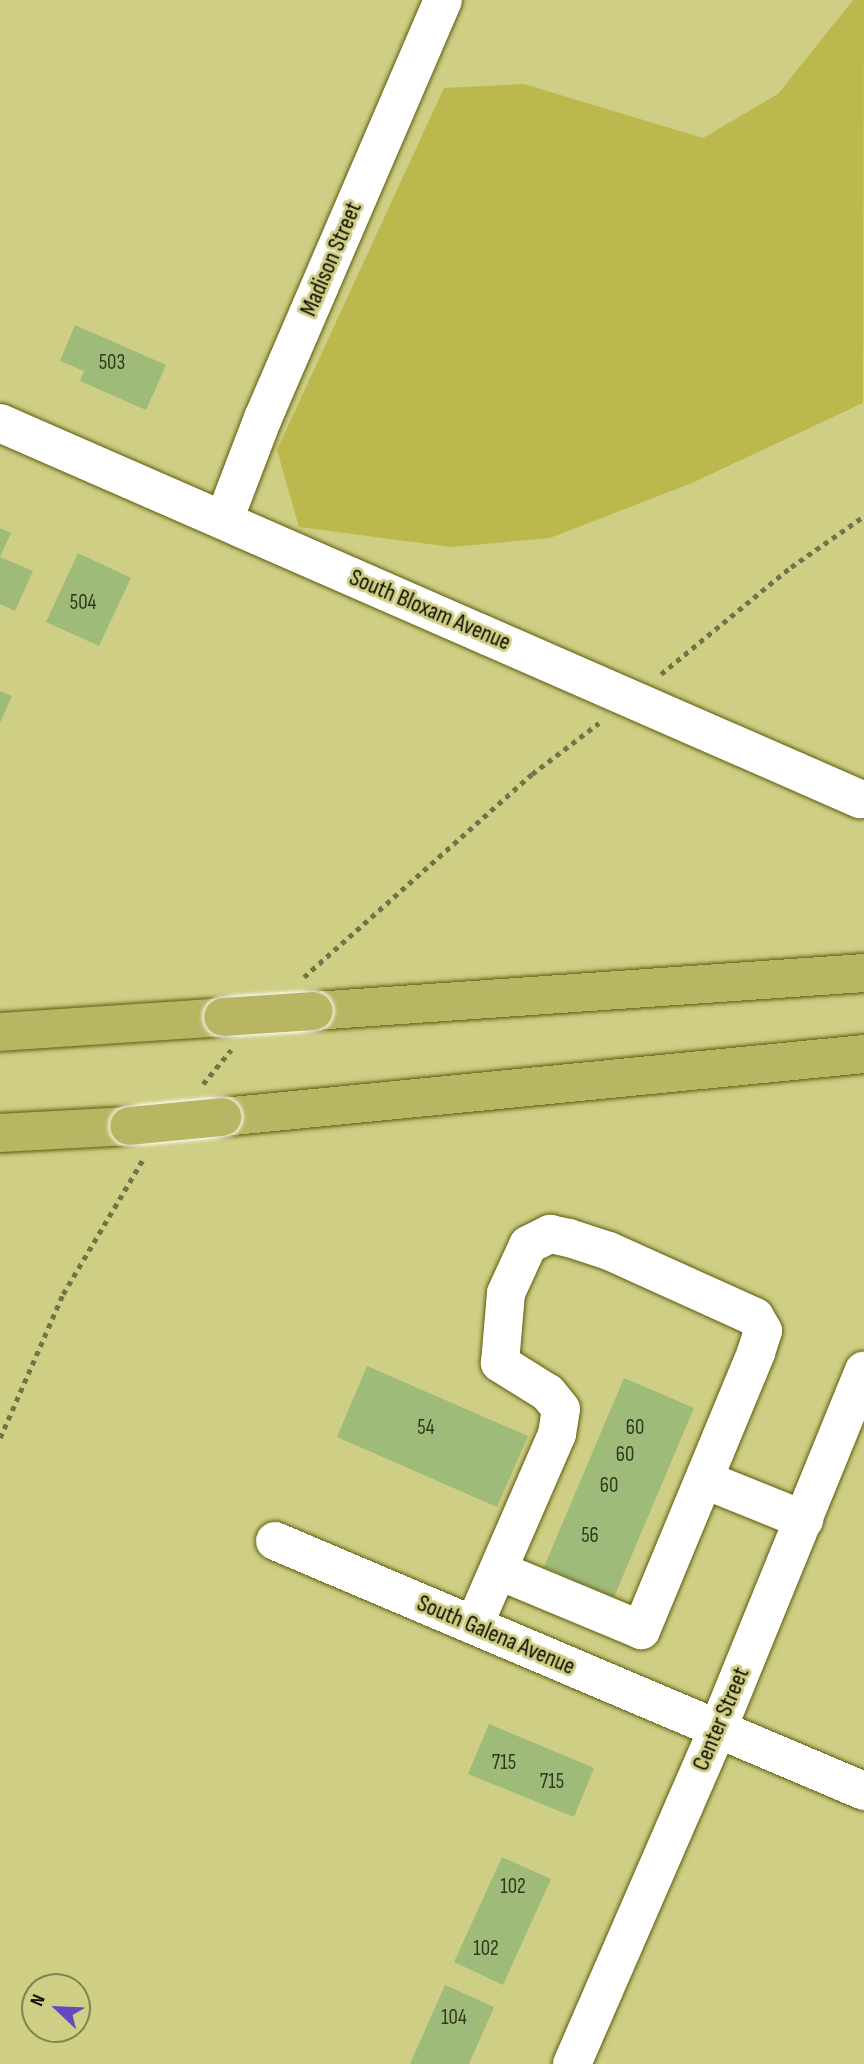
<!DOCTYPE html>
<style>
body{margin:0}
#map{position:relative;width:864px;height:2064px;overflow:hidden;background:#cfce85;font-family:"Sofia Sans Condensed",sans-serif}
div>[style]{position:absolute}
.green>*{inset:0;background:#bbb94e}
.building>*{inset:0;background:#9ebb79}
.path>*{height:4.5px;margin-top:-2.25px;transform-origin:0;background:repeating-linear-gradient(90deg,#747346 0 5px,transparent 0 10px)}
.roads{filter:drop-shadow(0 0 2px #5d5b0b) drop-shadow(0 0 2px #5d5b0b)}
.minor>*{height:38px;margin:-19px;padding:0 19px;transform-origin:19px;border-radius:19px;background:#fff}
.highway>*{height:38px;margin:-19px;padding:0 19px;transform-origin:19px;border-radius:19px;background:#b8b663}
.bridges{filter:drop-shadow(0 0 2px #fff) drop-shadow(0 0 2px #fff)}
.highway-bridge>*{height:38px;margin:-19px;padding:0 19px;transform-origin:19px;border-radius:19px;background:#b8b663}
span{translate:-50% -50%;white-space:nowrap;text-align:center;line-height:1.15;-webkit-text-stroke:6px #cfce85;paint-order:stroke}
.number-label{font-size:21px;color:#32381e}
.number-label span{-webkit-text-stroke-width:0}
.street-label{font-size:24px;color:#0e0d00}
.north{position:absolute;left:21px;top:1973px;width:70px;height:70px;box-sizing:border-box;background:#cfce85;border:2px solid #828150;border-radius:50%;rotate:293deg;font-size:19px;font-weight:700;line-height:28px;text-align:center;color:#0e0d00}
.north::after{content:'';display:block;margin:auto;width:24px;height:32px;background:#6248c1;clip-path:polygon(50% 0,100% 100%,50% 72%,0 100%)}
</style>
<div id="map">
<div class="green">
<div style="clip-path:polygon(853px 0,864px 0,863px 403px,692px 483px,550px 538px,451px 547px,299px 527px,277px 450px,444px 88px,524px 84px,703px 138px,778px 94px)"></div>
</div>
<div class="building">
<div style="clip-path:polygon(75px 325px,166px 365px,146px 410px,80px 381px,84px 371px,60px 361px)"></div>
<div style="clip-path:polygon(0 528px,11px 533px,0 557px,33px 571px,15px 611px,0 604px)"></div>
<div style="clip-path:polygon(78px 553px,131px 578px,99px 646px,46px 622px)"></div>
<div style="clip-path:polygon(0 691px,12px 696px,0 723px)"></div>
<div style="clip-path:polygon(367px 1366px,528px 1436px,497px 1507px,337px 1437px)"></div>
<div style="clip-path:polygon(624px 1378px,694px 1408px,614px 1597px,544px 1567px)"></div>
<div style="clip-path:polygon(489px 1724px,594px 1768px,574px 1817px,468px 1774px)"></div>
<div style="clip-path:polygon(502px 1857px,551px 1879px,503px 1985px,454px 1962px)"></div>
<div style="clip-path:polygon(445px 1985px,494px 2007px,469px 2064px,410px 2064px)"></div>
</div>
<div class="path">
<div style="left:661px;top:674px;width:168px;rotate:-39.5deg"></div>
<div style="left:791px;top:567px;width:89px;rotate:-34.9deg"></div>
<div style="left:304px;top:977px;width:305px;rotate:-41.7deg"></div>
<div style="left:532px;top:774px;width:84px;rotate:-37.3deg"></div>
<div style="left:203px;top:1084px;width:44px;rotate:-50.5deg"></div>
<div style="left:0;top:1438px;width:157px;rotate:-66.4deg"></div>
<div style="left:63px;top:1294px;width:157px;rotate:-59.3deg"></div>
</div>
<div class="roads">
<div class="minor">
<div style="left:0;top:423px;width:939px;rotate:23.62deg"></div>
<div style="left:224px;top:520px;width:109px;rotate:-69.1deg"></div>
<div style="left:263px;top:418px;width:455px;rotate:-66.7deg"></div>
<div style="left:705px;top:1480px;width:107px;rotate:22deg"></div>
<div style="left:275px;top:1541px;width:640px;rotate:23deg"></div>
<div style="left:474px;top:1625px;width:208px;rotate:-66.5deg"></div>
<div style="left:557px;top:1434px;width:25px;rotate:-81deg"></div>
<div style="left:561px;top:1409px;width:21px;rotate:-129deg"></div>
<div style="left:548px;top:1393px;width:57px;rotate:-148deg"></div>
<div style="left:500px;top:1363px;width:70px;rotate:-85.1deg"></div>
<div style="left:506px;top:1293px;width:53px;rotate:-65.4deg"></div>
<div style="left:528px;top:1245px;width:25px;rotate:-27deg"></div>
<div style="left:550px;top:1234px;width:19px;rotate:12deg"></div>
<div style="left:569px;top:1238px;width:42px;rotate:18deg"></div>
<div style="left:609px;top:1251px;width:160px;rotate:24.3deg"></div>
<div style="left:755px;top:1317px;width:16px;rotate:60deg"></div>
<div style="left:763px;top:1331px;width:23px;rotate:108deg"></div>
<div style="left:756px;top:1353px;width:300px;rotate:112.5deg"></div>
<div style="left:641px;top:1630px;width:154px;rotate:-157.4deg"></div>
<div style="left:572px;top:2064px;width:366px;rotate:-66.5deg"></div>
<div style="left:718px;top:1728px;width:386px;rotate:-67.8deg"></div>
</div>
<div class="highway">
<div style="left:314px;top:1011px;width:551px;rotate:-3.95deg"></div>
<div style="left:0;top:1032px;width:224px;rotate:-3.8deg"></div>
<div style="left:223px;top:1117px;width:644px;rotate:-5.61deg"></div>
<div style="left:0;top:1133px;width:129px;rotate:-3.1deg"></div>
</div>
</div>
<div class="bridges">
<div class="highway-bridge">
<div style="left:223px;top:1017px;width:91px;rotate:-3.8deg"></div>
<div style="left:129px;top:1126px;width:94px;rotate:-5.5deg"></div>
</div>
</div>
<div class="number-label">
<span style="left:112px;top:363px">503</span>
<span style="left:83px;top:603px">504</span>
<span style="left:426px;top:1428px">54</span>
<span style="left:635px;top:1428px">60</span>
<span style="left:625px;top:1455px">60</span>
<span style="left:609px;top:1486px">60</span>
<span style="left:590px;top:1536px">56</span>
<span style="left:504px;top:1763px">715</span>
<span style="left:552px;top:1782px">715</span>
<span style="left:513px;top:1887px">102</span>
<span style="left:486px;top:1949px">102</span>
<span style="left:454px;top:2018px">104</span>
</div>
<div class="street-label">
<span style="left:331px;top:259px;rotate:-67deg">Madison Street</span>
<span style="left:430px;top:610px;rotate:23deg">South Bloxam Avenue</span>
<span style="left:496px;top:1635px;rotate:23deg">South Galena Avenue</span>
<span style="left:721px;top:1719px;rotate:-67deg">Center Street</span>
</div>
<div class="north">N</div>
</div>
